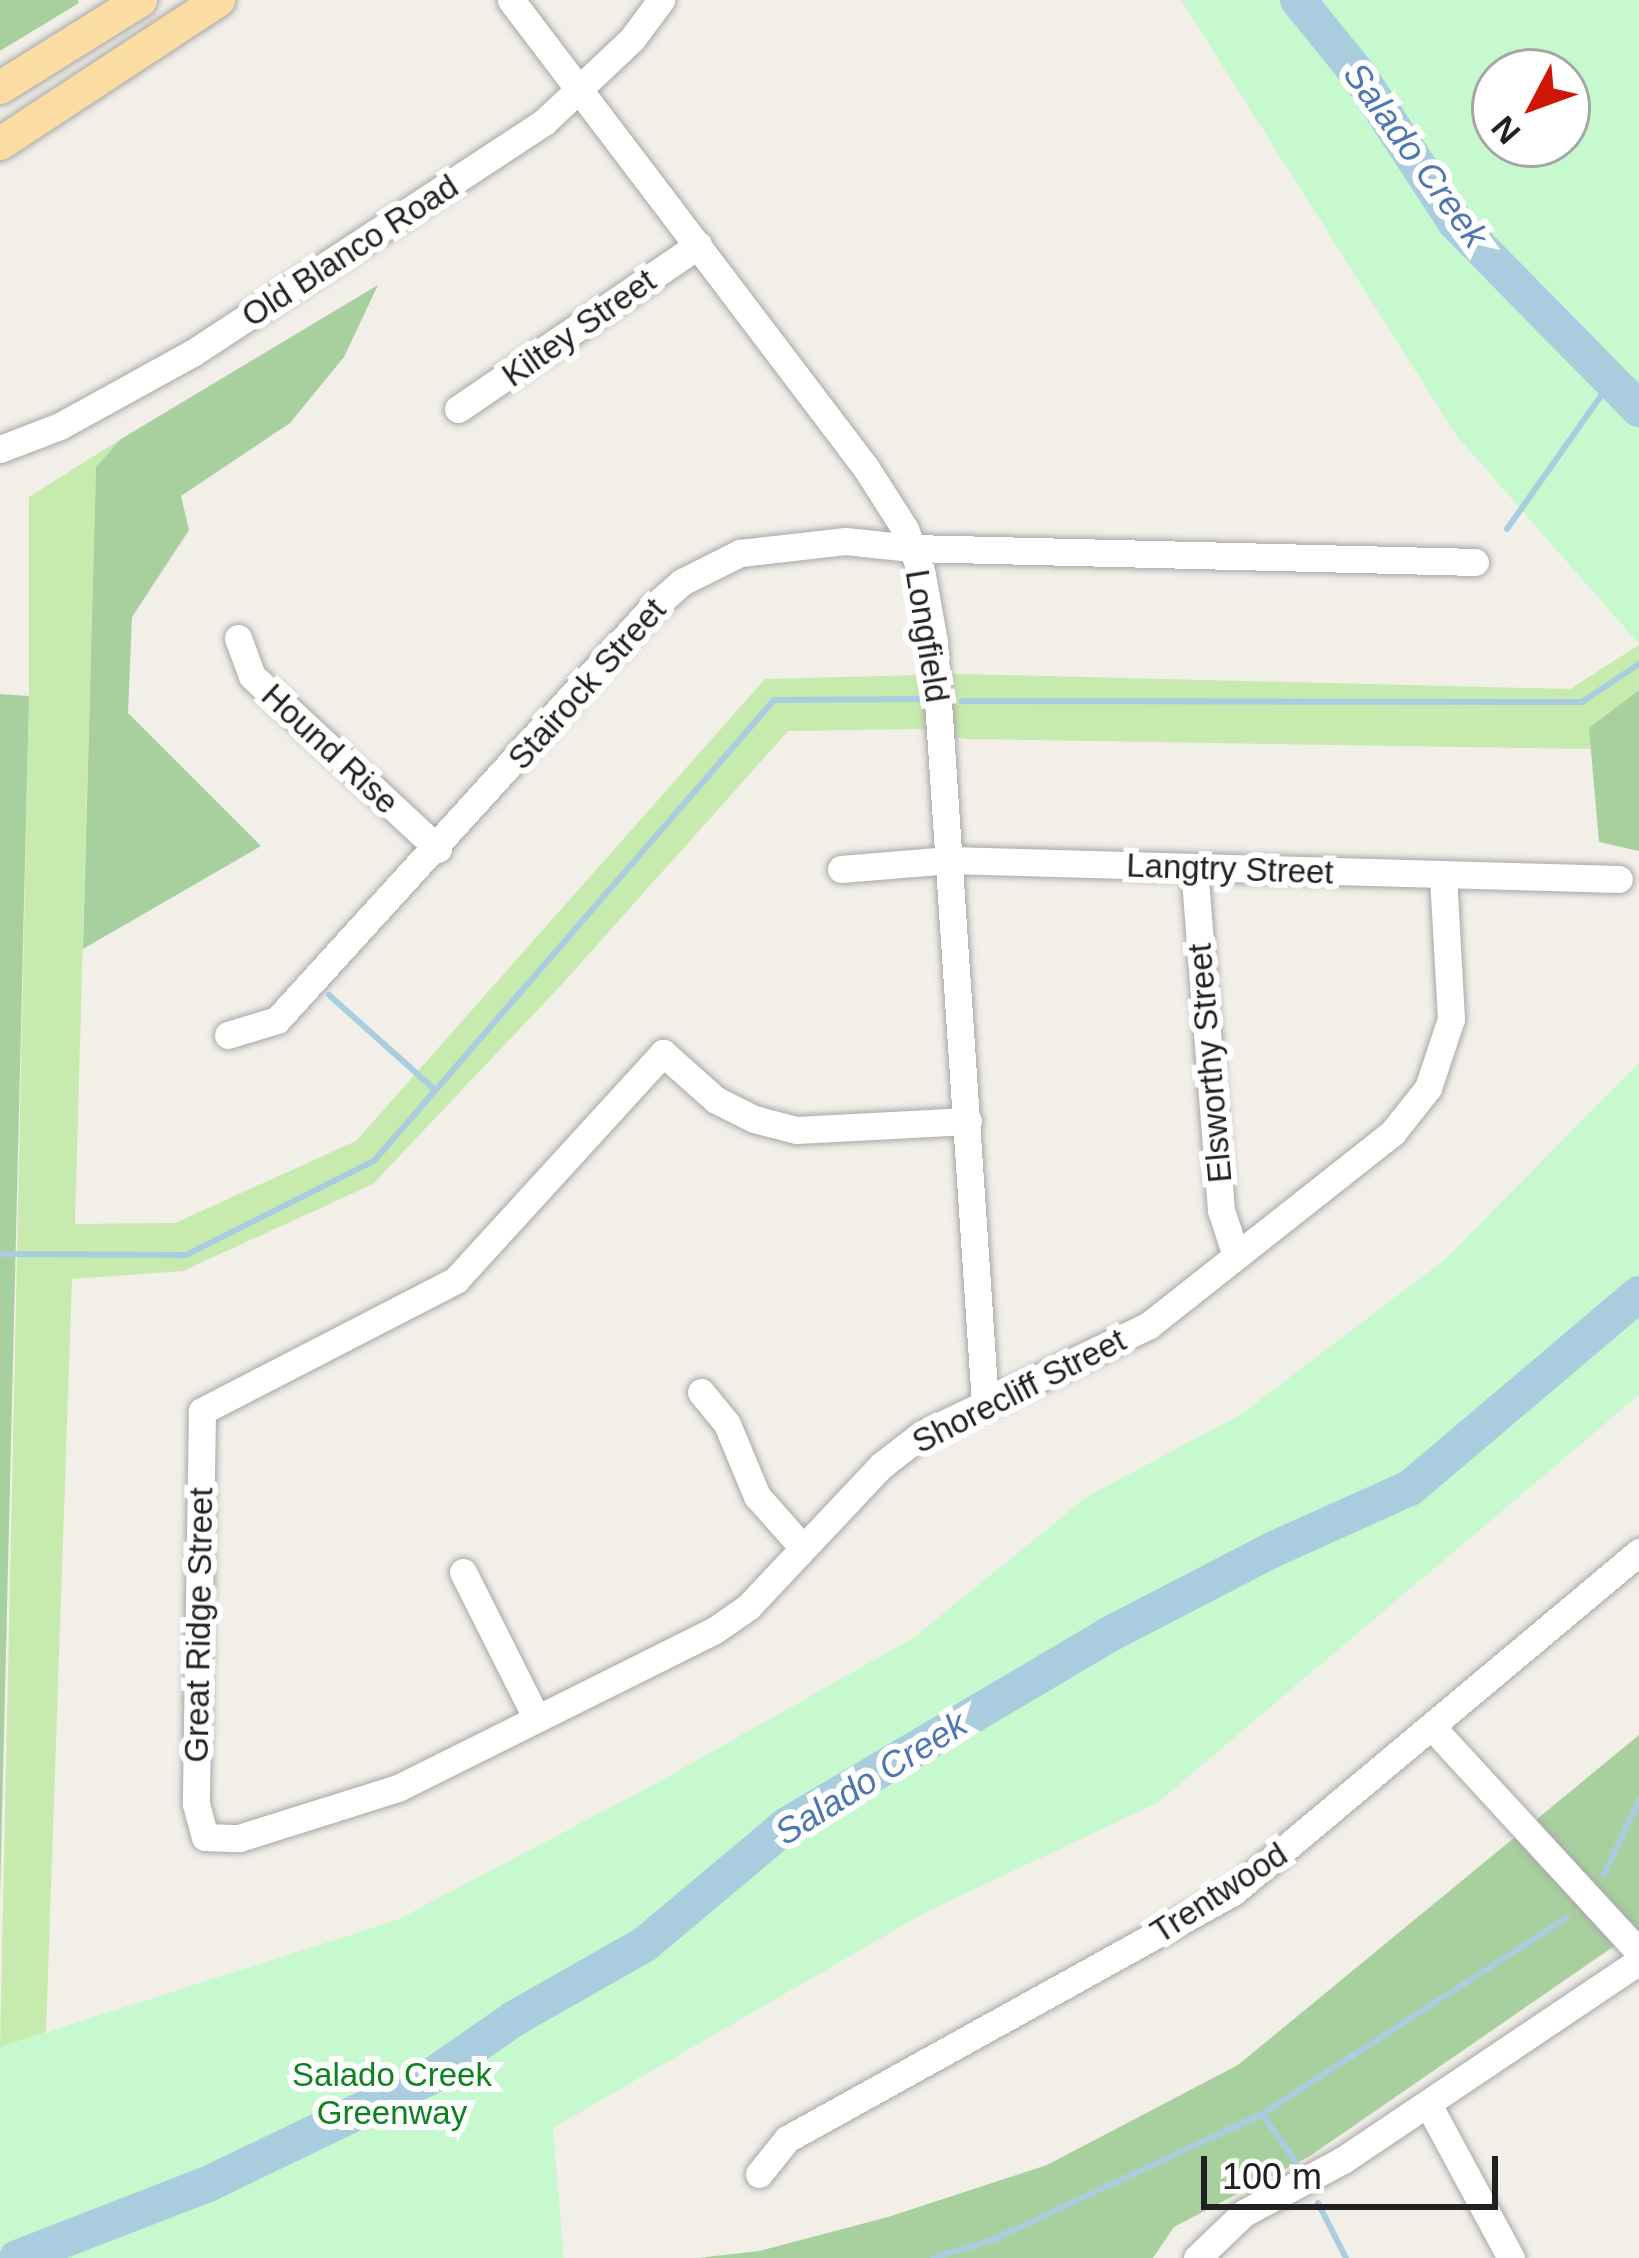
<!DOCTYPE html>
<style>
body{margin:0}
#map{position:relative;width:1639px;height:2258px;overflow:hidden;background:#f1efe8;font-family:Arial,sans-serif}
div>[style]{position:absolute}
.grass>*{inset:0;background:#c7eaaf}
.forest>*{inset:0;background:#a8d09e}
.park>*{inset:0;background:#c7f9cf}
.stream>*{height:6px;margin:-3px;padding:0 3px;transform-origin:3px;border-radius:3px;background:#a9cdde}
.river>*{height:36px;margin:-18px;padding:0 18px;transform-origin:18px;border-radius:18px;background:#a9cdde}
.roads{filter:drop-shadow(0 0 3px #a8a8a8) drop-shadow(0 0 3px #a8a8a8)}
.minor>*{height:27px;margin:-13.5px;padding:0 13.5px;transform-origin:13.5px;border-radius:13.5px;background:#fff}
.major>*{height:33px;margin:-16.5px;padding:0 16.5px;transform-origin:16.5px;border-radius:16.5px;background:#fbdda4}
span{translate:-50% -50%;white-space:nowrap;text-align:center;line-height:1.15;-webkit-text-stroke:12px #fff;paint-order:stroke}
.street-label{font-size:33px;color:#212121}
.park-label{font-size:33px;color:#0e8121}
.water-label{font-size:36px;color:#4e76b1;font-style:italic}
.north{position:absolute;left:1471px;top:48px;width:120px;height:120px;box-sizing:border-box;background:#fff;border:3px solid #a6a6a6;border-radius:50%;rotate:229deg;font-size:33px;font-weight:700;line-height:48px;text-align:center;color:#212121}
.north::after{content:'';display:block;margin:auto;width:42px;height:54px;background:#cf1503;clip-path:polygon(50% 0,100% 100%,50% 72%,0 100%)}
.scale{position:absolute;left:1201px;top:2156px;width:297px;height:54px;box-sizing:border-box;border:6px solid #212121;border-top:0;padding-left:15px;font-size:36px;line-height:42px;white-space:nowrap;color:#212121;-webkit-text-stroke:9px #fff;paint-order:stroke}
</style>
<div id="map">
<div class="grass">
<div style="clip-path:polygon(121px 439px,96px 467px,75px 1224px,175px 1223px,356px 1141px,765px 679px,962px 674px,1570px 689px,1639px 645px,1639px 690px,1590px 728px,1591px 749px,964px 739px,922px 729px,788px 731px,564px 982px,373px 1184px,183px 1271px,72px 1279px,46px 2032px,0 2047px,29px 696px,29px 497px)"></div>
</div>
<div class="forest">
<div style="clip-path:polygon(0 0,78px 0,79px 3px,0 51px)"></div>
<div style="clip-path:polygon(378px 285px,344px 357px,290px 423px,181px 496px,189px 530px,132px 617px,128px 713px,261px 846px,83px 949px,96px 467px,121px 439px)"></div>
<div style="clip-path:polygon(1639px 690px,1639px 851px,1599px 842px,1589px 728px)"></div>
<div style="clip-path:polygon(0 694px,29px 696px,0 1898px)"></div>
<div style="clip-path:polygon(1639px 1735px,1639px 1929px,1310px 2156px,1174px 2227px,1153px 2258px,698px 2258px,759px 2251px,888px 2217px,1047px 2165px,1238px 2065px)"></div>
</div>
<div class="park">
<div style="clip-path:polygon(evenodd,1181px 0,1639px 0,1639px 644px,1456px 435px,1181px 0,1567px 72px,1567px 144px,1495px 144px,1495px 72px,1567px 72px)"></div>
<div style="clip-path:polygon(1639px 1063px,1639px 1395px,1157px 1803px,926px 1912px,553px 2128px,564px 2258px,0 2258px,0 2047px,397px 1920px,655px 1784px,913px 1638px,1088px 1496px,1240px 1415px,1443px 1261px)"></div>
</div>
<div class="stream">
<div style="left:1507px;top:529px;width:179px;rotate:-54.8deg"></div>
<div style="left:962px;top:701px;width:620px;rotate:0.09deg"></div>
<div style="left:1582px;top:702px;width:69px;rotate:-33.7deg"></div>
<div style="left:329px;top:995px;width:141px;rotate:41.8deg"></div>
<div style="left:0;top:1254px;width:186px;rotate:0.3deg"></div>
<div style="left:186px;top:1255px;width:210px;rotate:-26.6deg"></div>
<div style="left:374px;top:1161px;width:610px;rotate:-49.05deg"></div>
<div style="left:774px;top:700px;width:147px;rotate:-0.4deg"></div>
<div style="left:1604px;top:1875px;width:83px;rotate:-65deg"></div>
<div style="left:1262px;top:2114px;width:61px;rotate:55deg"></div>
<div style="left:1318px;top:2203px;width:62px;rotate:63deg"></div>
<div style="left:933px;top:2258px;width:62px;rotate:-17deg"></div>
<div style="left:992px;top:2240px;width:298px;rotate:-25deg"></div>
<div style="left:1262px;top:2114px;width:362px;rotate:-32.8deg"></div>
</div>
<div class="river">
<div style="left:1298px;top:0;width:97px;rotate:50.9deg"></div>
<div style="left:1359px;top:75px;width:177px;rotate:56.8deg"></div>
<div style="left:1456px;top:223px;width:261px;rotate:45.5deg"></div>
<div style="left:17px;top:2258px;width:205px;rotate:-21.2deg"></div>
<div style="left:208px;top:2184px;width:246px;rotate:-25.7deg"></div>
<div style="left:430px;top:2077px;width:103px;rotate:-34.8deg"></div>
<div style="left:515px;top:2018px;width:150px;rotate:-29.6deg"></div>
<div style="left:645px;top:1944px;width:185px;rotate:-40deg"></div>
<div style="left:787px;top:1825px;width:373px;rotate:-30.6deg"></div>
<div style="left:1108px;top:1635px;width:187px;rotate:-27.4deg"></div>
<div style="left:1274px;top:1549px;width:149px;rotate:-24.2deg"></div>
<div style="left:1410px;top:1488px;width:300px;rotate:-40.3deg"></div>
</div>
<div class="roads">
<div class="minor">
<div style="left:511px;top:0;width:587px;rotate:52.82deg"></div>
<div style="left:866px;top:468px;width:72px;rotate:57.4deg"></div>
<div style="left:905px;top:529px;width:49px;rotate:69.7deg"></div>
<div style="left:922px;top:575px;width:68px;rotate:79.8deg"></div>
<div style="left:934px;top:642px;width:763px;rotate:86.17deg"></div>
<div style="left:458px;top:409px;width:291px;rotate:-34.3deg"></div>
<div style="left:0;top:449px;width:64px;rotate:-21deg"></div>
<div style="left:60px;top:426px;width:153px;rotate:-28.9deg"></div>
<div style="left:194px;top:352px;width:419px;rotate:-33.3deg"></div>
<div style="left:544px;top:122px;width:121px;rotate:-43.3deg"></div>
<div style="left:632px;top:39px;width:49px;rotate:-53.4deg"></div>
<div style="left:238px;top:638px;width:40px;rotate:69.8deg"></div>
<div style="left:252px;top:676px;width:254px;rotate:42.9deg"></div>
<div style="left:1194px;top:867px;width:344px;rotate:85.5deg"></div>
<div style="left:1221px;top:1210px;width:48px;rotate:71.9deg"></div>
<div style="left:841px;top:869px;width:109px;rotate:-4.7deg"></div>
<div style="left:950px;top:860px;width:669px;rotate:1.63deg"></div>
<div style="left:228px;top:1035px;width:51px;rotate:-17deg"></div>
<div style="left:277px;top:1020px;width:553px;rotate:-47.71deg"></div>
<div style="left:649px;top:611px;width:44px;rotate:-41.3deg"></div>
<div style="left:682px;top:582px;width:65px;rotate:-26.6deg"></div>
<div style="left:740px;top:553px;width:106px;rotate:-6.5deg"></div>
<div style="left:845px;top:541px;width:67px;rotate:6deg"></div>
<div style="left:912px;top:548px;width:563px;rotate:1.42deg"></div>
<div style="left:968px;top:1121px;width:172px;rotate:177deg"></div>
<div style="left:796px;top:1130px;width:43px;rotate:-165.3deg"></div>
<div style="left:754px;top:1119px;width:42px;rotate:-153.4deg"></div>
<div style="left:716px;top:1100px;width:71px;rotate:-138.4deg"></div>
<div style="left:663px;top:1053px;width:307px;rotate:132.4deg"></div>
<div style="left:456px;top:1280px;width:286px;rotate:152.7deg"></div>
<div style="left:202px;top:1411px;width:393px;rotate:90.9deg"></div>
<div style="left:196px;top:1804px;width:34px;rotate:75deg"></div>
<div style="left:205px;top:1837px;width:34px;rotate:2deg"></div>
<div style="left:239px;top:1838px;width:167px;rotate:-17.5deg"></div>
<div style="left:398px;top:1788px;width:354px;rotate:-26.5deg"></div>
<div style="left:715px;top:1630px;width:40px;rotate:-34.9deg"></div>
<div style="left:748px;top:1607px;width:195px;rotate:-46.7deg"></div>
<div style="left:882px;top:1465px;width:51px;rotate:-37.8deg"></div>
<div style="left:922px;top:1434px;width:252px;rotate:-25.6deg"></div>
<div style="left:1149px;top:1325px;width:311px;rotate:-38.3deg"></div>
<div style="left:1393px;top:1132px;width:56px;rotate:-51.5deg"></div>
<div style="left:1428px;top:1088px;width:73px;rotate:-71.6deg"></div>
<div style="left:1451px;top:1019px;width:143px;rotate:-93.2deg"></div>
<div style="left:701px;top:1392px;width:41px;rotate:50.9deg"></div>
<div style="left:727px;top:1424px;width:78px;rotate:67.4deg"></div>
<div style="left:757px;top:1496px;width:69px;rotate:48.5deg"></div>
<div style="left:463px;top:1572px;width:162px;rotate:63.3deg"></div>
<div style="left:1432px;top:1727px;width:306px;rotate:47.4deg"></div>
<div style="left:1428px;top:2104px;width:175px;rotate:61.7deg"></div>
<div style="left:759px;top:2174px;width:45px;rotate:-51.3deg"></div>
<div style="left:787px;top:2139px;width:510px;rotate:-28.98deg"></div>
<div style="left:1233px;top:1892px;width:530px;rotate:-39.94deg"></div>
<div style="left:1197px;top:2258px;width:65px;rotate:-43.8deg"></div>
<div style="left:1244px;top:2213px;width:112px;rotate:-28.2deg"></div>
<div style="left:1343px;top:2160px;width:357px;rotate:-33.9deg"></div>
</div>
<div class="major">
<div style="left:0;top:87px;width:165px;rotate:-31.9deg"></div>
<div style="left:0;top:143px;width:261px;rotate:-33.3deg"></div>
</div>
</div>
<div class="street-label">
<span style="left:350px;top:251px;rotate:-33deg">Old Blanco Road</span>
<span style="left:579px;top:328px;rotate:-35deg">Kiltey Street</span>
<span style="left:927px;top:636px;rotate:81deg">Longfield</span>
<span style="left:587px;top:684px;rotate:-48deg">Stairock Street</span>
<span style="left:330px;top:749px;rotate:43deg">Hound Rise</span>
<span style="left:1230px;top:869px;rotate:2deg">Langtry Street</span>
<span style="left:1210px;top:1063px;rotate:-95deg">Elsworthy Street</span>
<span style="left:1019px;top:1391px;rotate:-27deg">Shorecliff Street</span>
<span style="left:199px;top:1625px;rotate:-89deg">Great Ridge Street</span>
<span style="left:1219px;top:1893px;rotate:-33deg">Trentwood</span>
</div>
<div class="park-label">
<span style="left:392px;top:2094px">Salado Creek<br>Greenway</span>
</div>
<div class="water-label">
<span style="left:1416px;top:155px;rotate:54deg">Salado Creek</span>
<span style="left:871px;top:1778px;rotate:-32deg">Salado Creek</span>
</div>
<div class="north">N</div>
<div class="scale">100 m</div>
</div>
